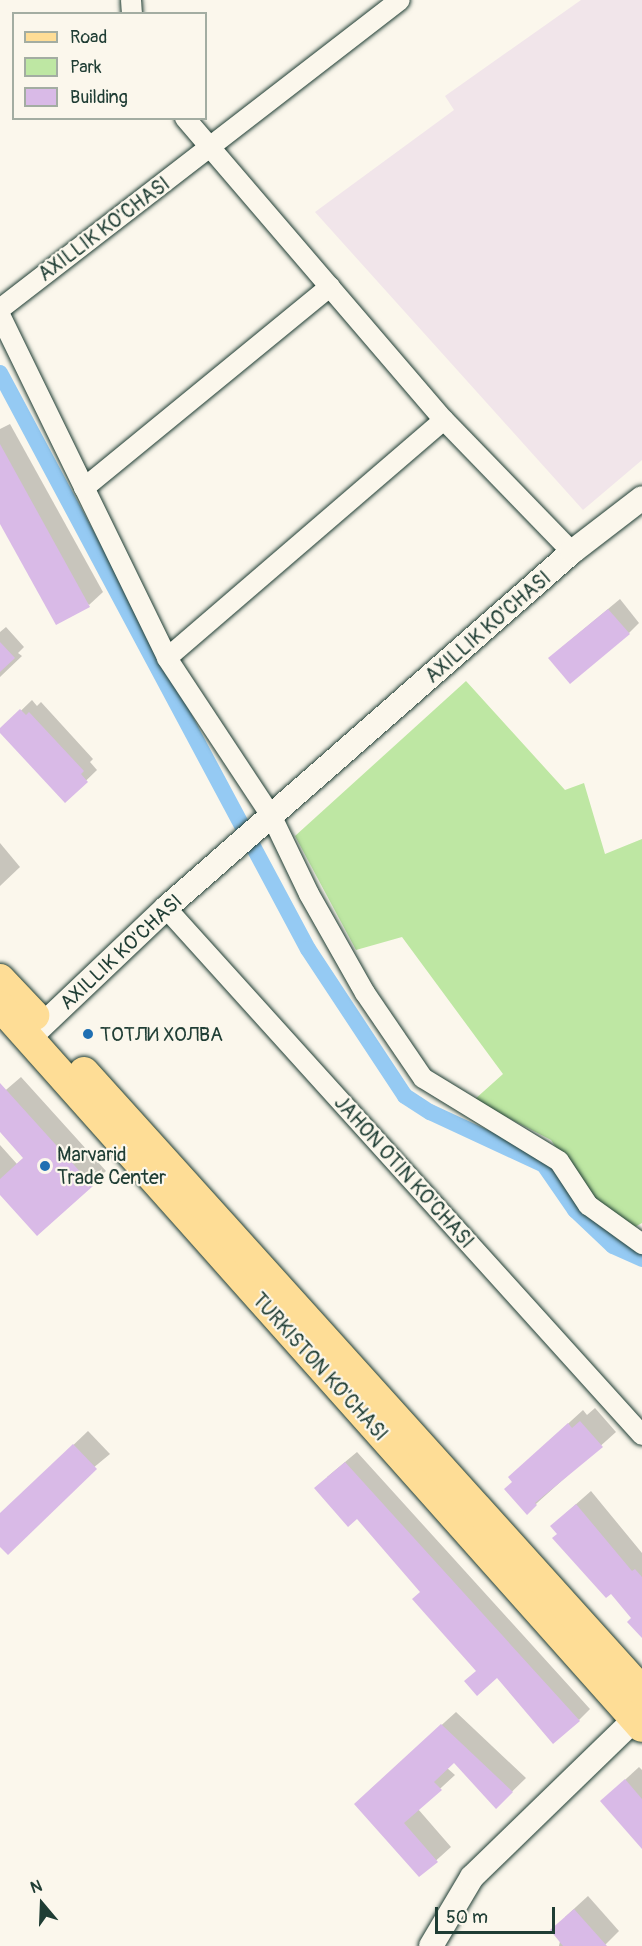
<!DOCTYPE html>
<meta charset="utf-8">
<style>
body{margin:0}
#map{position:relative;width:642px;height:1946px;overflow:hidden;background:#fbf7ec;font-family:Pangolin,sans-serif}
div>[style]{position:absolute}
.built>*{inset:0;background:#f1e5ea}
.green>*{inset:0;background:#bee7a3}
.shadow>*{inset:0;background:#0003}
.canal>*{height:16px;margin:-8px;padding:0 8px;transform-origin:8px;border-radius:8px;background:#95caf3}
.building>*{inset:0;background:#d9bae7}
.roads{filter:drop-shadow(0 0 2px #1f3d34) drop-shadow(0 0 2px #1f3d34)}
.minor>*{height:20px;margin:-10px;padding:0 10px;transform-origin:10px;border-radius:10px;background:#fbf7ec}
.tertiary>*{height:24px;margin:-12px;padding:0 12px;transform-origin:12px;border-radius:12px;background:#fbf7ec}
.primary>*{height:30px;margin:-15px;padding:0 15px;transform-origin:15px;border-radius:15px;background:#fedd96}
.dots>*{width:16px;height:16px;translate:-50% -50%;box-sizing:border-box;border:3px solid #fbf7ec;border-radius:50%}
span{translate:-50% -50%;white-space:nowrap;text-align:center;line-height:1.15;-webkit-text-stroke:4.5px #fbf7ec;paint-order:stroke}
.street-label{font-size:20px;color:#1f3d34}
.poi-label{font-size:20px;color:#1f3d34}
.left{translate:0 -50%;text-align:left}
.legend{position:absolute;left:12px;top:12px;width:195px;height:108px;box-sizing:border-box;background:#fbf7ec;border:2px solid #a3ada2;margin:0;padding:8px 10px;list-style:none;font-size:18px;color:#1f3d34}
.legend li{display:flex;align-items:center;gap:12px;height:30px}
.legend b{width:30px;border:2px solid #a3ada2}
.north{position:absolute;left:12px;top:1874px;width:60px;height:60px;-webkit-text-stroke:4px #fbf7ec;paint-order:stroke;rotate:341deg;font-size:16px;font-weight:700;line-height:24px;text-align:center;color:#1f3d34}
.north::after{content:'';display:block;margin:auto;width:21px;height:27px;background:#1f3d34;clip-path:polygon(50% 0,100% 100%,50% 72%,0 100%)}
.scale{position:absolute;left:435px;top:1907px;width:120px;height:27px;box-sizing:border-box;border:3px solid #1f3d34;border-top:0;padding-left:8px;font-size:18px;line-height:21px;white-space:nowrap;color:#1f3d34;-webkit-text-stroke:4px #fbf7ec;paint-order:stroke}
</style>
<div id="map">
<div class="built">
<div style="clip-path:polygon(581px 0,642px 0,642px 460px,583px 510px,315px 212px,454px 110px,445px 96px)"></div>
</div>
<div class="green">
<div style="clip-path:polygon(466px 681px,565px 790px,584px 783px,605px 854px,642px 839px,642px 1223px,631px 1229px,589px 1196px,551px 1140px,474px 1100px,503px 1074px,402px 937px,356px 950px,295px 836px)"></div>
</div>
<div class="shadow">
<div style="clip-path:polygon(10px 424px,103px 592px,89px 605px,0 521px,0 429px)"></div>
<div style="clip-path:polygon(620px 599px,639px 623px,629px 633px,561px 648px)"></div>
<div style="clip-path:polygon(6px 627px,24px 647px,18px 653px,22px 656px,0 677px,0 632px)"></div>
<div style="clip-path:polygon(32px 700px,37px 706px,41px 702px,93px 759px,90px 762px,97px 770px,65px 801px,0 731px)"></div>
<div style="clip-path:polygon(0 843px,20px 867px,0 886px)"></div>
<div style="clip-path:polygon(21px 1077px,106px 1171px,37px 1234px,0 1192px,0 1145px,17px 1164px,25px 1157px,0 1130px,0 1095px)"></div>
<div style="clip-path:polygon(595px 1408px,616px 1432px,527px 1512px,514px 1481px,524px 1464px,583px 1410px,587px 1415px)"></div>
<div style="clip-path:polygon(88px 1431px,110px 1454px,0 1545px,0 1515px)"></div>
<div style="clip-path:polygon(357px 1452px,590px 1709px,579px 1720px,497px 1676px,477px 1670px,421px 1591px,327px 1477px)"></div>
<div style="clip-path:polygon(591px 1491px,642px 1553px,642px 1636px,633px 1618px,559px 1534px,566px 1513px)"></div>
<div style="clip-path:polygon(456px 1712px,526px 1778px,496px 1807px,454px 1761px,447px 1768px,455px 1775px,418px 1809px,451px 1847px,420px 1875px,370px 1790px)"></div>
<div style="clip-path:polygon(639px 1767px,642px 1770px,642px 1847px,602px 1801px)"></div>
<div style="clip-path:polygon(588px 1896px,619px 1931px,604px 1946px,559px 1946px,565px 1917px)"></div>
</div>
<div class="canal">
<div style="left:0;top:373px;width:653px;rotate:61.87deg"></div>
<div style="left:308px;top:949px;width:176px;rotate:56.6deg"></div>
<div style="left:405px;top:1096px;width:30px;rotate:33deg"></div>
<div style="left:430px;top:1112px;width:126px;rotate:24.9deg"></div>
<div style="left:544px;top:1165px;width:55px;rotate:55.4deg"></div>
<div style="left:575px;top:1210px;width:52px;rotate:43.5deg"></div>
<div style="left:613px;top:1246px;width:32px;rotate:24deg"></div>
</div>
<div class="building">
<div style="clip-path:polygon(0 444px,90px 607px,56px 625px,0 524px)"></div>
<div style="clip-path:polygon(608px 609px,630px 634px,570px 684px,548px 658px)"></div>
<div style="clip-path:polygon(0 642px,15px 658px,0 672px)"></div>
<div style="clip-path:polygon(20px 709px,26px 715px,29px 712px,84px 771px,81px 774px,88px 782px,65px 803px,0 733px,0 728px)"></div>
<div style="clip-path:polygon(0 1083px,93px 1186px,37px 1236px,0 1195px,0 1179px,23px 1158px,0 1132px)"></div>
<div style="clip-path:polygon(580px 1421px,603px 1447px,535px 1503px,537px 1505px,527px 1515px,504px 1489px,512px 1482px,508px 1477px,568px 1423px,572px 1428px)"></div>
<div style="clip-path:polygon(73px 1444px,97px 1469px,8px 1555px,0 1547px,0 1513px)"></div>
<div style="clip-path:polygon(345px 1462px,580px 1721px,553px 1744px,497px 1678px,477px 1696px,464px 1681px,476px 1671px,412px 1599px,420px 1592px,357px 1519px,348px 1527px,314px 1488px)"></div>
<div style="clip-path:polygon(576px 1504px,632px 1571px,635px 1569px,642px 1577px,642px 1638px,627px 1622px,631px 1618px,611px 1594px,606px 1598px,552px 1538px,557px 1534px,550px 1526px)"></div>
<div style="clip-path:polygon(441px 1724px,513px 1792px,496px 1809px,454px 1763px,434px 1782px,442px 1790px,404px 1823px,438px 1862px,419px 1877px,354px 1804px)"></div>
<div style="clip-path:polygon(625px 1779px,642px 1799px,642px 1849px,600px 1801px)"></div>
<div style="clip-path:polygon(574px 1909px,607px 1946px,563px 1946px,550px 1930px)"></div>
</div>
<div class="roads">
<div class="minor">
<div style="left:131px;top:0;width:14px;rotate:86deg"></div>
<div style="left:185px;top:118px;width:398px;rotate:49.4deg"></div>
<div style="left:444px;top:420px;width:184px;rotate:45.9deg"></div>
<div style="left:0;top:309px;width:505px;rotate:-37.69deg"></div>
<div style="left:0;top:315px;width:381px;rotate:64deg"></div>
<div style="left:167px;top:658px;width:191px;rotate:56.6deg"></div>
<div style="left:272px;top:817px;width:85px;rotate:64.3deg"></div>
<div style="left:309px;top:894px;width:114px;rotate:60.5deg"></div>
<div style="left:365px;top:993px;width:103px;rotate:55.7deg"></div>
<div style="left:423px;top:1078px;width:159px;rotate:31.4deg"></div>
<div style="left:559px;top:1161px;width:53px;rotate:56.6deg"></div>
<div style="left:588px;top:1205px;width:67px;rotate:35.8deg"></div>
<div style="left:84px;top:488px;width:318px;rotate:-39.3deg"></div>
<div style="left:167px;top:658px;width:365px;rotate:-40.7deg"></div>
<div style="left:166px;top:908px;width:710px;rotate:47.91deg"></div>
</div>
<div class="tertiary">
<div style="left:29px;top:1038px;width:189px;rotate:-43.5deg"></div>
<div style="left:166px;top:908px;width:540px;rotate:-41.25deg"></div>
<div style="left:572px;top:552px;width:88px;rotate:-37.6deg"></div>
<div style="left:431px;top:1946px;width:80px;rotate:-59.3deg"></div>
<div style="left:472px;top:1877px;width:237px;rotate:-44.1deg"></div>
</div>
<div class="primary">
<div style="left:0;top:979px;width:50px;rotate:46.6deg"></div>
<div style="left:0;top:1006px;width:965px;rotate:48.32deg"></div>
<div style="left:84px;top:1072px;width:833px;rotate:47.97deg"></div>
</div>
</div>
<div class="dots">
<div style="left:88px;top:1034px;background:#1f6fb2"></div>
<div style="left:45px;top:1166px;background:#1f6fb2"></div>
</div>
<div class="street-label">
<span style="left:104px;top:229px;rotate:-37deg">AXILLIK KO'CHASI</span>
<span style="left:488px;top:627px;rotate:-41deg">AXILLIK KO'CHASI</span>
<span style="left:121px;top:952px;rotate:-43deg">AXILLIK KO'CHASI</span>
<span style="left:404px;top:1172px;rotate:48deg">JAHON OTIN KO'CHASI</span>
<span style="left:320px;top:1367px;rotate:48deg">TURKISTON KO'CHASI</span>
</div>
<div class="poi-label">
<span class="left" style="left:100px;top:1034px">ТОТЛИ ХОЛВА</span>
<span class="left" style="left:57px;top:1166px">Marvarid<br>Trade Center</span>
</div>
<ul class="legend">
<li><b style="height:8px;background:#fedd96"></b>Road</li>
<li><b style="height:16px;background:#bee7a3"></b>Park</li>
<li><b style="height:16px;background:#d9bae7"></b>Building</li>
</ul>
<div class="north">N</div>
<div class="scale">50 m</div>
</div>
